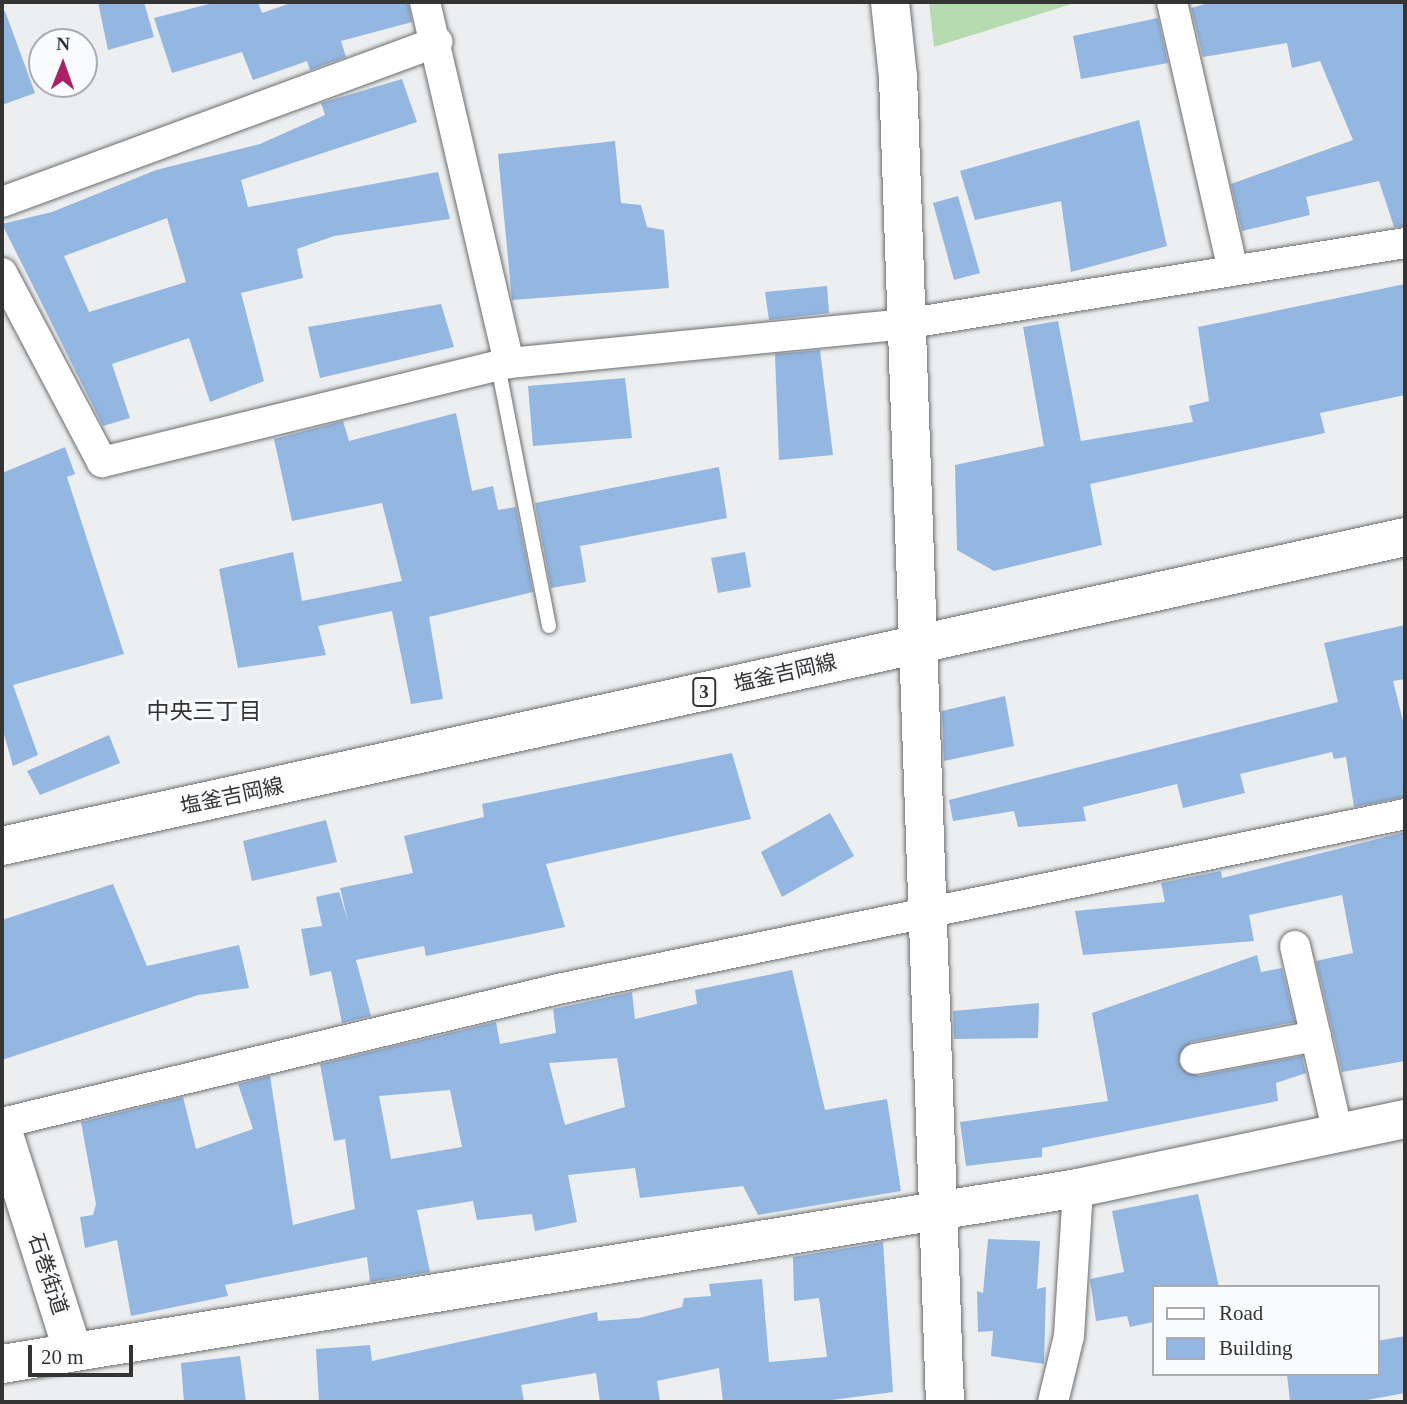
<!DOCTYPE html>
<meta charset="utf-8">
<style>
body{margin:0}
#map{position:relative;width:1407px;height:1404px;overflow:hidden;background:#eceeef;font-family:"Times New Roman","Noto Sans JP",serif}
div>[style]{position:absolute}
.green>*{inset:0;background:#b7dbb1}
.building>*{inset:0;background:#94b7e1}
.roads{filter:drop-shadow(0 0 2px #6c6d6f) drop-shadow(0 0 2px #6c6d6f)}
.lane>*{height:14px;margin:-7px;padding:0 7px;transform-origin:7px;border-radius:7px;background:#fff}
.street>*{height:30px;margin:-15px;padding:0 15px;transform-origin:15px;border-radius:15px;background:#fff}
.secondary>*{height:38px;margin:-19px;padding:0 19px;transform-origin:19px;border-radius:19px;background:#fff}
.primary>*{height:38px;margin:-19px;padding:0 19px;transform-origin:19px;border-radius:19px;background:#fff}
span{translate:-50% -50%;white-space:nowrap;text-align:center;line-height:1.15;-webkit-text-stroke:6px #f9fbfd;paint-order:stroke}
.shield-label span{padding:2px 5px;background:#f9fbfd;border:2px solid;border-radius:5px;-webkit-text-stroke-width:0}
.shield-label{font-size:19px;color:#343435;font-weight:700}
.street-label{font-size:21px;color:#343435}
.neighbourhood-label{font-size:23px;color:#343435}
.frame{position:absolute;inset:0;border:4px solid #343435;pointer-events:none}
.legend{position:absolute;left:1152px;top:1285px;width:228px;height:91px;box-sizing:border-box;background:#f9fbfd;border:2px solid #aaabad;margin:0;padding:9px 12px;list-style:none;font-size:21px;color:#343435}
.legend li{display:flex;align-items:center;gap:14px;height:35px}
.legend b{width:35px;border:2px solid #aaabad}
.north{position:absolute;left:28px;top:28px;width:70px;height:70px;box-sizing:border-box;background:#f9fbfd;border:2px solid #aaabad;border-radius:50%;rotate:1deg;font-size:19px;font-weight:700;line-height:28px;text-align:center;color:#343435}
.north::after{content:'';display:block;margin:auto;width:24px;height:32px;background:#aa2166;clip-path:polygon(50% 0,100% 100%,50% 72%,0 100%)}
.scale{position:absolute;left:28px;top:1345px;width:105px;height:32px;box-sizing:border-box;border:4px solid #343435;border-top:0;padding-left:9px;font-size:21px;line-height:24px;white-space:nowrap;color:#343435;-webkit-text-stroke:5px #f9fbfd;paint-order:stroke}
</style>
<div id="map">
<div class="green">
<div style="clip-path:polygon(929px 2px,1078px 2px,934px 47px)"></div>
</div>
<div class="building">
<div style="clip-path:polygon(98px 2px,144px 2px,154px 37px,108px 50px)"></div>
<div style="clip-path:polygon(217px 2px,258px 2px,262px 13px,294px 2px,408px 2px,412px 22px,341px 41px,346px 57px,310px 70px,307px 61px,253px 80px,242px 52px,172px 73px,154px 18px)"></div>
<div style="clip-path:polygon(1212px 2px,1405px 2px,1405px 226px,1394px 227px,1379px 181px,1306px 197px,1310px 215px,1242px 231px,1231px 184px,1353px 140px,1320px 61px,1292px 68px,1287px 43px,1203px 57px,1191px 8px)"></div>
<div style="clip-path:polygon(5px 11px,35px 93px,2px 105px,2px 12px)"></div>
<div style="clip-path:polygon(1158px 18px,1168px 63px,1081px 79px,1073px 36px)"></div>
<div style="clip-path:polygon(evenodd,402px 79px,417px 122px,241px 180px,248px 207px,438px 172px,450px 219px,334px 236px,297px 249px,303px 278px,241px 293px,264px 381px,210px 402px,189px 338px,112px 364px,130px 418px,103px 426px,2px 224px,52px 212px,156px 170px,260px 144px,325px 115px,321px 103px,402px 79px,167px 218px,186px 282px,89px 312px,64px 256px,167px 218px)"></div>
<div style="clip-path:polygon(1139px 120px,1167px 246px,1071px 272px,1061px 201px,975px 220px,960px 171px)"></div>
<div style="clip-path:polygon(615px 141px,621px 203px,641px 205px,647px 227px,664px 230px,669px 288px,512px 300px,498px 154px)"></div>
<div style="clip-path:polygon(958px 196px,980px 273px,954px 280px,933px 203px)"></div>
<div style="clip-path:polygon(1405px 284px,1405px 395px,1320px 413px,1325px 433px,1090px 484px,1102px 545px,994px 571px,957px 550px,955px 465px,1044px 446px,1023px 327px,1058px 321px,1081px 441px,1193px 422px,1189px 406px,1209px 401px,1198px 327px)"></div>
<div style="clip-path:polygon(827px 286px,829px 313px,769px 320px,765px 292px)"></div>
<div style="clip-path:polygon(441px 304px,454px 347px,320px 378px,308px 327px)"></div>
<div style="clip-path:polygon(820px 350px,833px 455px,779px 460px,775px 354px)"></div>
<div style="clip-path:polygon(625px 378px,632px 438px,533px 446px,528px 386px)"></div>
<div style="clip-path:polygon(456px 413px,472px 491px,493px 486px,498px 510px,516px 507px,533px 592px,429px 617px,443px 699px,411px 704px,392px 611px,318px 626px,326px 655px,238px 668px,219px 569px,293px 552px,302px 601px,402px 581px,382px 503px,292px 521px,274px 439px,343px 421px,349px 441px)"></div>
<div style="clip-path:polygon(65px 447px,75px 474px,67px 477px,124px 654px,13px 685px,38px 755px,13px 766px,2px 727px,2px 473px)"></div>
<div style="clip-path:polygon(719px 467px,727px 518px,580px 546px,586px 582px,551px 588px,535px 503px)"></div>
<div style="clip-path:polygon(745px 552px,751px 587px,718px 593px,711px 558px)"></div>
<div style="clip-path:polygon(1405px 625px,1405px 679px,1393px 681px,1405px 729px,1405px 797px,1354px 807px,1346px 757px,1334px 759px,1332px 752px,1240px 774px,1245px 793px,1183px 808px,1177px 784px,1083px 807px,1086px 821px,1018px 827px,1014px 811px,953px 821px,949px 800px,1338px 702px,1324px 643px)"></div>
<div style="clip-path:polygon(1005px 696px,1014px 746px,944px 761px,942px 711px)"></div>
<div style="clip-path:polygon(109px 735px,120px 763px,40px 795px,27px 771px)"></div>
<div style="clip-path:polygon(732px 753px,751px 819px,546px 864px,565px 927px,426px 956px,424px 946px,356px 960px,371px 1016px,342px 1023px,331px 971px,310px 976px,301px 929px,322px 926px,316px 897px,339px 892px,348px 921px,340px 888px,413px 873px,404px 836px,484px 817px,482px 804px)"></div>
<div style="clip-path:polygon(830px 813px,854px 856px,782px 897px,761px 852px)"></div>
<div style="clip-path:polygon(326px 820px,337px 862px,252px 881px,243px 841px)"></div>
<div style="clip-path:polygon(1405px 832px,1405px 1061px,1342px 1072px,1316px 961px,1353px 953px,1342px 895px,1249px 915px,1254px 941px,1083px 955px,1075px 911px,1165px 902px,1161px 883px,1221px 871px,1222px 878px)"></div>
<div style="clip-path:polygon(113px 884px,147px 966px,239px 945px,249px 988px,198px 995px,2px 1060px,2px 920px)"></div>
<div style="clip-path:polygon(1257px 955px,1261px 972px,1282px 968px,1295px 1022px,1191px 1042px,1178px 1062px,1198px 1076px,1302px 1056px,1306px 1073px,1276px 1083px,1278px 1101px,1042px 1148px,1042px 1157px,966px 1166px,960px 1122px,1108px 1101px,1092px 1013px)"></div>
<div style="clip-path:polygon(evenodd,792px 970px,825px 1110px,887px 1099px,901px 1191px,758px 1215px,743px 1186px,640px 1198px,635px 1168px,568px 1175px,577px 1222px,535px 1231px,532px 1214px,477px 1220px,473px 1201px,417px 1210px,430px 1272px,370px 1282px,367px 1257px,225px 1285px,228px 1296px,131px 1316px,117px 1240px,85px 1248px,80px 1217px,93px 1215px,96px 1204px,81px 1122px,183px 1097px,196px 1149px,253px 1129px,238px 1084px,270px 1076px,293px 1225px,355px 1209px,345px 1139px,334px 1141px,320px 1064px,496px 1022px,500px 1044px,556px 1033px,553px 1009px,632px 992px,635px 1019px,697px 1004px,695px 990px,792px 970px,617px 1058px,625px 1107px,565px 1125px,549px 1063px,617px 1058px,792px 970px,450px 1090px,462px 1147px,391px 1159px,379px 1096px,450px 1090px)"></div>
<div style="clip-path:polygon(1039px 1003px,1038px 1038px,954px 1039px,953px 1011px)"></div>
<div style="clip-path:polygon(1198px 1194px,1219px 1287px,1153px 1287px,1153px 1322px,1130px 1327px,1127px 1316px,1096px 1321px,1090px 1279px,1124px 1272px,1112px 1211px)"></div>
<div style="clip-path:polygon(988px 1239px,1040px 1241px,1037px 1289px,1046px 1287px,1044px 1364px,991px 1356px,993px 1331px,978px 1332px,977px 1291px,983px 1293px)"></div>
<div style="clip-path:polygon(883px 1242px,893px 1392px,816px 1402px,723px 1402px,719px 1368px,657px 1381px,660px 1402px,600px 1402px,596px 1373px,521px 1385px,524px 1402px,319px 1402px,316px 1349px,370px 1345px,372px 1361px,597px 1312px,598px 1321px,639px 1318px,682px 1307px,684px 1298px,711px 1296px,709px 1284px,762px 1279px,769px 1362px,827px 1357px,819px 1298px,794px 1301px,793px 1257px)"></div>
<div style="clip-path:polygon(1405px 1336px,1405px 1393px,1356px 1402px,1290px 1402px,1287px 1374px,1377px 1374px,1377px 1341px)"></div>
<div style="clip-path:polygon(240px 1356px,246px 1402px,184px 1402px,181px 1363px)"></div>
</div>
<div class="roads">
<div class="lane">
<div style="left:498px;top:366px;width:265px;rotate:78.9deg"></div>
</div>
<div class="street">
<div style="left:425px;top:2px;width:371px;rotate:76.9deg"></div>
<div style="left:1172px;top:2px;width:275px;rotate:77.2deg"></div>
<div style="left:2px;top:202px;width:464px;rotate:-20.2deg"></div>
<div style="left:2px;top:273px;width:214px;rotate:62.1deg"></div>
<div style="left:102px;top:462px;width:419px;rotate:-13.7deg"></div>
<div style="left:509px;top:363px;width:397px;rotate:-5.6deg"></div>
<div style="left:904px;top:324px;width:508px;rotate:-9.18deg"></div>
<div style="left:1295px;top:946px;width:192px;rotate:77.1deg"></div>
<div style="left:1195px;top:1059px;width:123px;rotate:-10.8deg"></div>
<div style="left:2px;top:1123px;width:572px;rotate:-13.55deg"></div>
<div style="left:558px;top:989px;width:865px;rotate:-11.67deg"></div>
<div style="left:1053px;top:1402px;width:68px;rotate:-76.4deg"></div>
<div style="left:1069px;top:1336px;width:148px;rotate:-86.5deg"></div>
</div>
<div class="secondary">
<div style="left:890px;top:2px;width:75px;rotate:83.9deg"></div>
<div style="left:898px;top:77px;width:1326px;rotate:87.97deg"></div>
<div style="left:2px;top:1128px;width:235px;rotate:72.4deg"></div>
<div style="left:2px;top:1364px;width:1090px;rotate:-9.29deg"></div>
<div style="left:1078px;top:1188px;width:334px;rotate:-11.9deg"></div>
</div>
<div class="primary">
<div style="left:2px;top:846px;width:1437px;rotate:-12.42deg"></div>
</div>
</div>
<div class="shield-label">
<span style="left:704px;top:692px">3</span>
</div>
<div class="street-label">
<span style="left:785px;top:673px;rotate:-13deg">塩釜吉岡線</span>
<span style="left:232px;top:796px;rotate:-12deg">塩釜吉岡線</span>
<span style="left:48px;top:1274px;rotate:72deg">石巻街道</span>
</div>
<div class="neighbourhood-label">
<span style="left:204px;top:712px">中央三丁目</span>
</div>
<div class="frame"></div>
<ul class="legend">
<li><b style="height:9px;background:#fff"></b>Road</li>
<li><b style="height:19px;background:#94b7e1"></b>Building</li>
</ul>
<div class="north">N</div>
<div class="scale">20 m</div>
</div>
